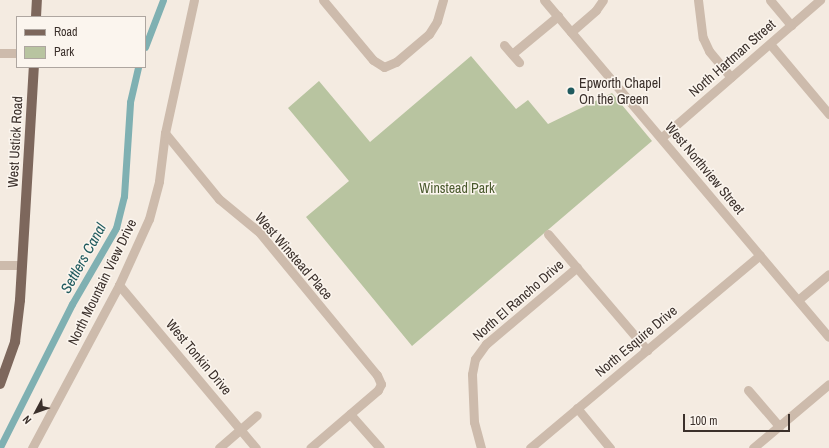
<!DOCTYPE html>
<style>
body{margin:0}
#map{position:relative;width:829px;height:448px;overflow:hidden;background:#f4ebe1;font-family:"Archivo Narrow",sans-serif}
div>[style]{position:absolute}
.green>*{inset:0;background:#b8c4a0}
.canal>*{height:7px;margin:-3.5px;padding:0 3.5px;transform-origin:3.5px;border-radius:3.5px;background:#7fb0b2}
.minor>*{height:9px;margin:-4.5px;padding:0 4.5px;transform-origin:4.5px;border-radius:4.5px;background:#cdbbac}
.major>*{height:10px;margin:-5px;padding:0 5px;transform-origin:5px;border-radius:5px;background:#7d675c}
.dots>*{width:11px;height:11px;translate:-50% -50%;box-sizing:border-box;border:2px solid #fbf5ee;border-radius:50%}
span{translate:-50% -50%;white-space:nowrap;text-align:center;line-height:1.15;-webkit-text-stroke:3px #fbf5ee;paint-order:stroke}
.street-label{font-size:14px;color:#3b302b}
.poi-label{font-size:14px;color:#3b302b}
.left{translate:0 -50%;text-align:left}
.park-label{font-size:14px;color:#4a5a2e}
.water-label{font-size:15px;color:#1f5a5e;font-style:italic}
.legend{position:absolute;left:16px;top:16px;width:130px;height:52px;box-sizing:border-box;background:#fbf5ee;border:1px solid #aea6a0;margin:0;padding:5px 7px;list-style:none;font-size:12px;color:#3b302b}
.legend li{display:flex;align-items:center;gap:8px;height:20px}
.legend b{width:20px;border:1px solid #aea6a0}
.north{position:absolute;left:16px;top:392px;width:40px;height:40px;-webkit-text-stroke:3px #fbf5ee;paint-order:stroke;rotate:229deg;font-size:11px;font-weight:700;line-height:16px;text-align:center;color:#3b302b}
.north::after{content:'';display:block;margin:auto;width:14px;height:18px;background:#3b302b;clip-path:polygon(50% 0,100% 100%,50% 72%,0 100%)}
.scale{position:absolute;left:683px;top:414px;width:107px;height:18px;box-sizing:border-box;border:2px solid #3b302b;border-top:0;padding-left:5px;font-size:12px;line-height:14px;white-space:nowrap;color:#3b302b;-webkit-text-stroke:3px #fbf5ee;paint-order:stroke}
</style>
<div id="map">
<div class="green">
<div style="clip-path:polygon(471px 56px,516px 109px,528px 100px,548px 124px,612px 93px,652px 141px,412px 346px,306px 217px,349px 181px,288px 108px,319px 81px,370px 142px)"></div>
</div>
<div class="canal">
<div style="left:145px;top:47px;width:50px;rotate:-69deg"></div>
<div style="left:0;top:447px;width:160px;rotate:-63.3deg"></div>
<div style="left:72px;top:304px;width:88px;rotate:-59.9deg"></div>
<div style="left:116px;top:228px;width:33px;rotate:-76deg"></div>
<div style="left:124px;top:196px;width:94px;rotate:-86.3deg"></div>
<div style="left:130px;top:102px;width:36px;rotate:-77deg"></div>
</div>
<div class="minor">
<div style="left:323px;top:0;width:78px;rotate:50.2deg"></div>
<div style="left:373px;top:60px;width:13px;rotate:32deg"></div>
<div style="left:384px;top:67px;width:13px;rotate:-23deg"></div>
<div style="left:396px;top:62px;width:43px;rotate:-40.3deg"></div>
<div style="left:429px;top:34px;width:15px;rotate:-58deg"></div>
<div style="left:437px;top:21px;width:22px;rotate:-74deg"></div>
<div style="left:544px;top:0;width:441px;rotate:49.8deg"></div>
<div style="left:698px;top:0;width:38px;rotate:83deg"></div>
<div style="left:703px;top:38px;width:14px;rotate:65deg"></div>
<div style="left:709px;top:51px;width:34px;rotate:50deg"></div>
<div style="left:770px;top:0;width:33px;rotate:50deg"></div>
<div style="left:571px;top:32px;width:33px;rotate:-41deg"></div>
<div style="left:596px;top:10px;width:12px;rotate:-55deg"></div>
<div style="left:770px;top:44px;width:92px;rotate:49.9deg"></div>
<div style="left:504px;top:45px;width:23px;rotate:49deg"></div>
<div style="left:0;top:53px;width:17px"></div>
<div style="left:512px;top:54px;width:60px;rotate:-39.6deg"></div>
<div style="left:165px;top:133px;width:85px;rotate:50.7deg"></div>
<div style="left:219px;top:199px;width:52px;rotate:39.5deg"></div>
<div style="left:259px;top:232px;width:185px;rotate:50.5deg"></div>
<div style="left:377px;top:375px;width:10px;rotate:66deg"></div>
<div style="left:381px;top:384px;width:7px;rotate:117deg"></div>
<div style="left:378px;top:390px;width:89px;rotate:139.5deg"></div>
<div style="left:661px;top:138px;width:211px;rotate:-41deg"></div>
<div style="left:548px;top:234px;width:153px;rotate:49.5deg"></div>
<div style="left:0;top:265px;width:22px"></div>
<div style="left:119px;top:285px;width:213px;rotate:50deg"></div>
<div style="left:798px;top:300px;width:40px;rotate:-40deg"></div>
<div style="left:748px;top:390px;width:48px;rotate:49.3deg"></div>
<div style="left:577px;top:408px;width:52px;rotate:50.5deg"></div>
<div style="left:350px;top:414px;width:45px;rotate:48.6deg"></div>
<div style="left:32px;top:448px;width:185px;rotate:-61.9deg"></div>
<div style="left:119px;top:285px;width:72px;rotate:-65.6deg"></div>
<div style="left:149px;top:219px;width:39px;rotate:-75deg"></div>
<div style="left:159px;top:181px;width:48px;rotate:-82.9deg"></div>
<div style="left:165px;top:133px;width:136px;rotate:-77.7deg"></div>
<div style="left:219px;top:448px;width:50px;rotate:-41deg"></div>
<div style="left:481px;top:448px;width:27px;rotate:-105deg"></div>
<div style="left:474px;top:422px;width:48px;rotate:-92.4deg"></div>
<div style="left:472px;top:374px;width:15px;rotate:-79deg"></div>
<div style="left:475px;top:359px;width:19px;rotate:-54deg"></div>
<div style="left:486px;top:344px;width:119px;rotate:-40.2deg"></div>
<div style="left:530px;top:448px;width:300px;rotate:-40deg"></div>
<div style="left:753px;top:448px;width:99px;rotate:-40.1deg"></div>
</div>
<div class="major">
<div style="left:36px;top:17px;width:17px;rotate:-87deg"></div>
<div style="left:0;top:384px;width:45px;rotate:-70.3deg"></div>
<div style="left:15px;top:342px;width:42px;rotate:-83.2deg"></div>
<div style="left:20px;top:300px;width:233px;rotate:-86.6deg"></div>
</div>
<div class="dots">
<div style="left:571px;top:91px;background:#1f5a5e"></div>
</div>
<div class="street-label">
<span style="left:732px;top:58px;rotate:-41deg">North Hartman Street</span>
<span style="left:15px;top:142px;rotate:-87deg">West Ustick Road</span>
<span style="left:705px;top:168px;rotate:50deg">West Northview Street</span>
<span style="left:294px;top:256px;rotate:49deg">West Winstead Place</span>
<span style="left:102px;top:282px;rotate:-64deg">North Mountain View Drive</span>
<span style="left:518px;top:300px;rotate:-41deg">North El Rancho Drive</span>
<span style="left:636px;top:341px;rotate:-40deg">North Esquire Drive</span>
<span style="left:199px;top:357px;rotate:50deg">West Tonkin Drive</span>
</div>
<div class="poi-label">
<span class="left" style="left:579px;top:91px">Epworth Chapel<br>On the Green</span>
</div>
<div class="park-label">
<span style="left:457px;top:188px">Winstead Park</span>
</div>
<div class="water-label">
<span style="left:83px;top:258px;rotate:-61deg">Settlers Canal</span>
</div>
<ul class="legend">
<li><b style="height:5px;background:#7d675c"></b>Road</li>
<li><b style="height:11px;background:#b8c4a0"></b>Park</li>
</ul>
<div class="north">N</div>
<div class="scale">100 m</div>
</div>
